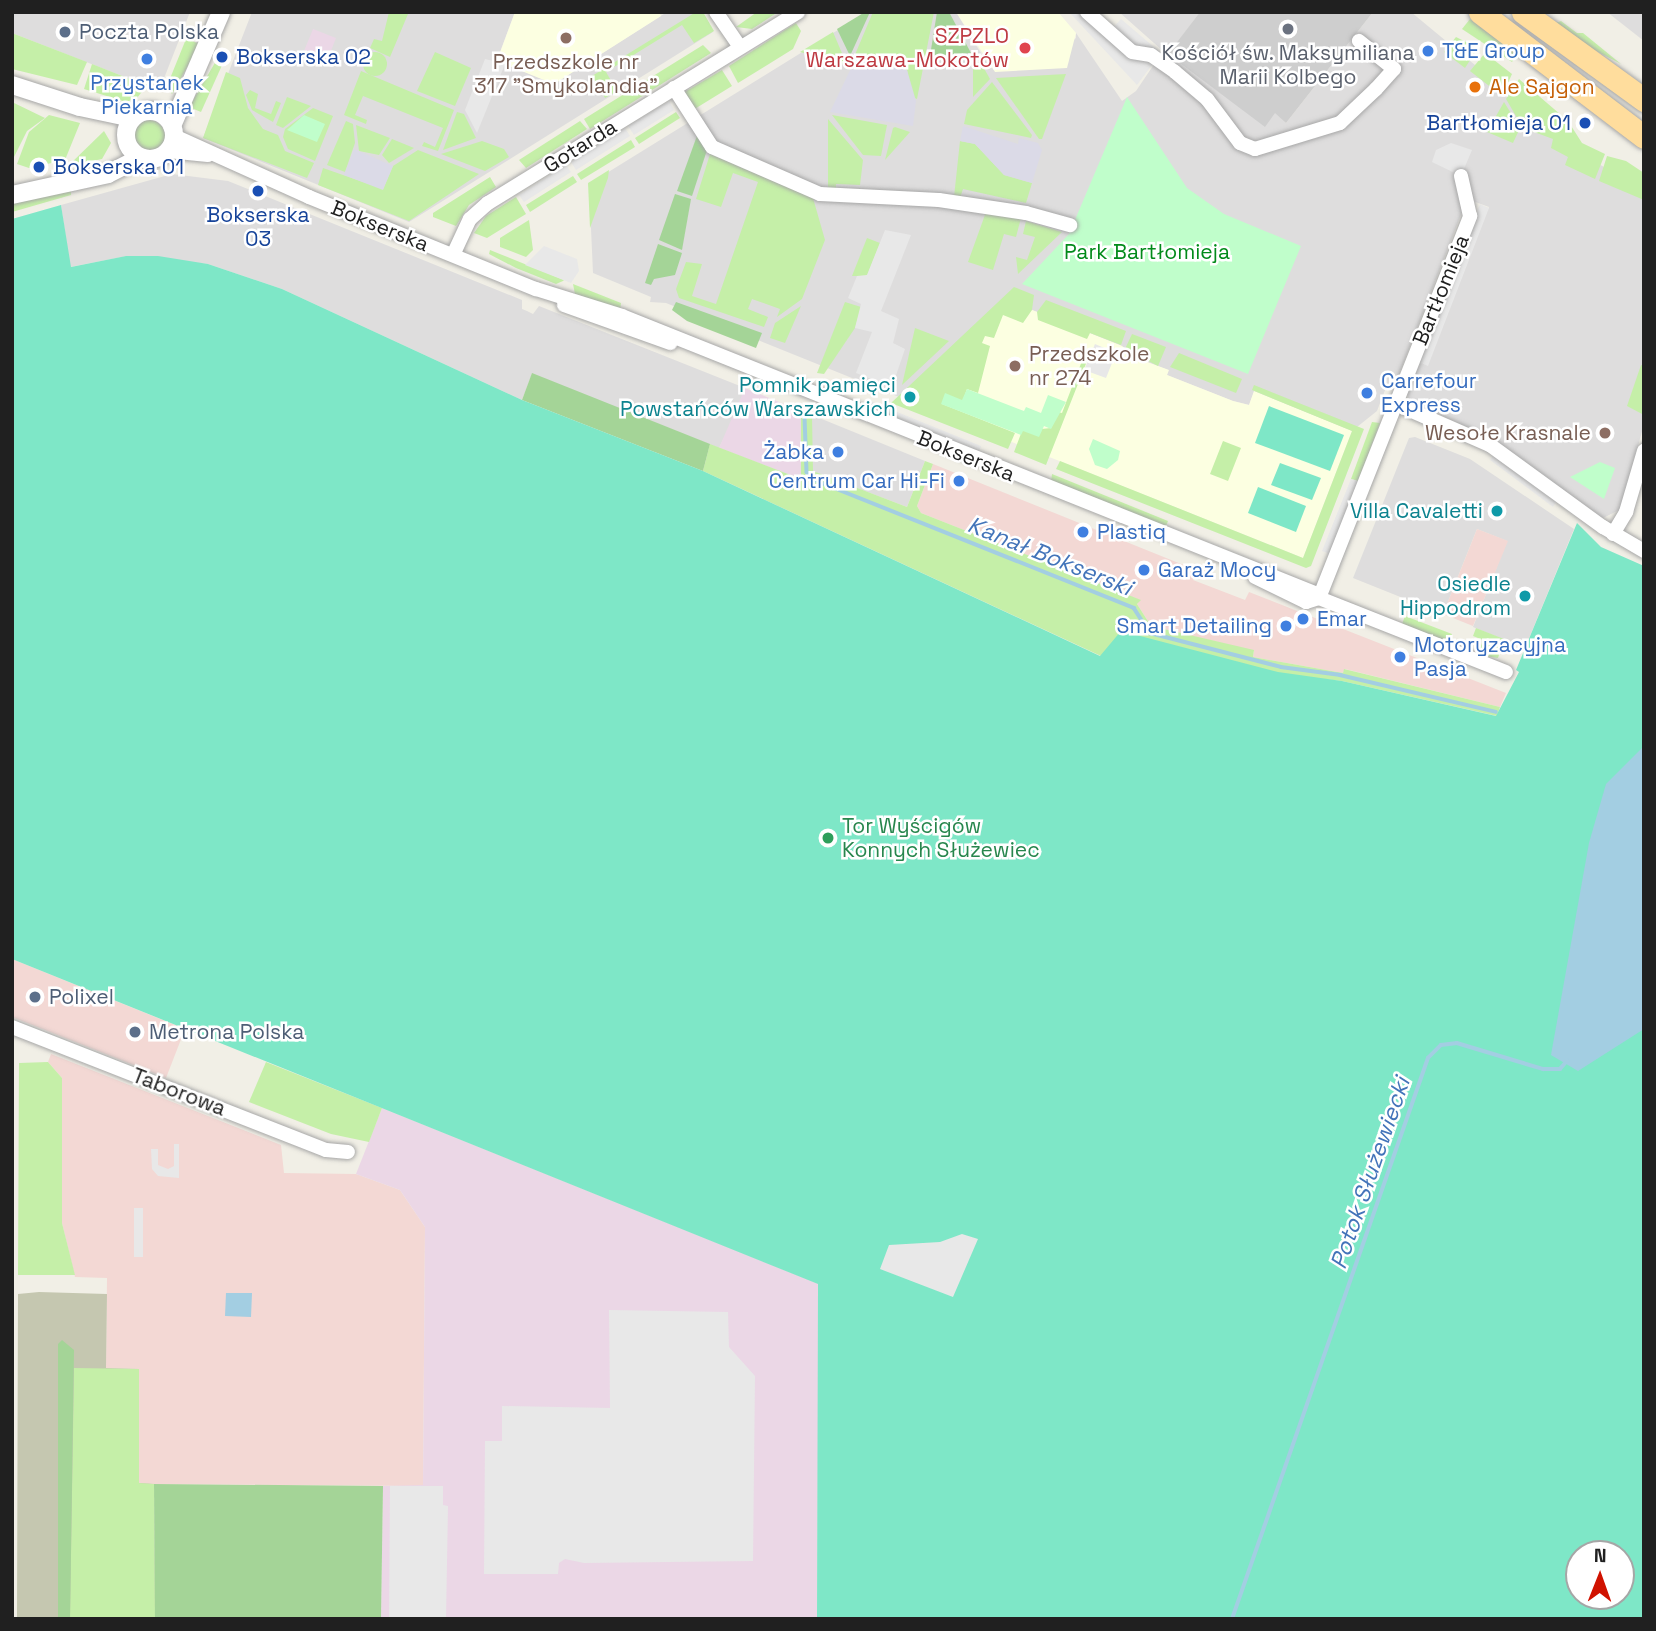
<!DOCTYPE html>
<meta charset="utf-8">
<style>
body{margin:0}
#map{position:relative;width:1656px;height:1631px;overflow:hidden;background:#f1efe6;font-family:"Space Grotesk",sans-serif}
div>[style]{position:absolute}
.residential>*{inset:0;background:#dedddd}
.commercial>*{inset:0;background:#f3d8d4}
.industrial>*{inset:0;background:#ebd7e6}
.education>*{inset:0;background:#fcffe1}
.religious>*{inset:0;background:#cecece}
.construction>*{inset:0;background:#c5c7b0}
.grass>*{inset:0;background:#c5efa8}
.round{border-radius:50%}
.forest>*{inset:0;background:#a4d497}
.park>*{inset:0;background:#c0fecb}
.pitch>*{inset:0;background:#7ee7c7}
.parking>*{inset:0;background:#e8e8e8}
.plaza>*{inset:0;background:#dbdae7}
.water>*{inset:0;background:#a3cee2}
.stream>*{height:3.5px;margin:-1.75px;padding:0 1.75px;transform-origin:1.75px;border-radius:1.75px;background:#a3cee2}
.roads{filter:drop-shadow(0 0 2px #a7a7a7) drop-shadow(0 0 2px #a7a7a7)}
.minor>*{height:14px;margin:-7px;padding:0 7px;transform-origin:7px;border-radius:7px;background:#fff}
.tertiary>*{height:18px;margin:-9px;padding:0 9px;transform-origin:9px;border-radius:9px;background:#fff}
.tertiary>.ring{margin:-9px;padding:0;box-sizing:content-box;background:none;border:18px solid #fff;border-radius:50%}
.primary>*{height:23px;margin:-11.5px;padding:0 11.5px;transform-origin:11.5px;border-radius:11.5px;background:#ffdd9d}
.dots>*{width:19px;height:19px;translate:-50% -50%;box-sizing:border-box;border:4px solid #fff;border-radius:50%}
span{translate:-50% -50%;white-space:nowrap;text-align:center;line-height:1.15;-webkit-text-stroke:5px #fff;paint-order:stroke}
.service-label{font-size:21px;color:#4e5e75}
.left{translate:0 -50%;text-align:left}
.health-label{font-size:21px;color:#be3a42}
.right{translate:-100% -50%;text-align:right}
.shop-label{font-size:21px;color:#366cbe}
.worship-label{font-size:21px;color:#5b616d}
.transit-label{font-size:21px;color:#164399}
.education-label{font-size:21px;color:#785e54}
.food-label{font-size:21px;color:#c56008}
.street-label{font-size:21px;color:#202020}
.park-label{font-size:21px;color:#028a1a}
.culture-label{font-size:21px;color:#0d838f}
.leisure-label{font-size:21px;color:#27864d}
.water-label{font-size:23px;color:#4374b9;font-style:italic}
.frame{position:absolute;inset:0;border:14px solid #202020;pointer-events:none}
.north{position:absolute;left:1565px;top:1540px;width:70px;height:70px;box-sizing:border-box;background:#fff;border:2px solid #a6a6a6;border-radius:50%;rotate:1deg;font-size:19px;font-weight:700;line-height:28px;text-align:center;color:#202020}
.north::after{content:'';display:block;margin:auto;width:24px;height:32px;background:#d01200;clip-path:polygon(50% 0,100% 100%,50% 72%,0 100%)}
</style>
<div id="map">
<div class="residential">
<div style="clip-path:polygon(12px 12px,190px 12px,161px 86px,140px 83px,12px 33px)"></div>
<div style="clip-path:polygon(252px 12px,515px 12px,497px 60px,554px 84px,667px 12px,698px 12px,713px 32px,409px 222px,203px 138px)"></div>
<div style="clip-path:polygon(867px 12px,956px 12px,990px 68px,1040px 69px,1076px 38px,1076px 33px,1122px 101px,1136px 91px,1163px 51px,1119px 12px,1200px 12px,1169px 54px,1276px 112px,1286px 123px,1373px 12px,1411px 12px,1586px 157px,1644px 189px,1644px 424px,1621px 509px,1601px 519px,1478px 432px,1409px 401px,1407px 393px,1489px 207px,1467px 199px,1395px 385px,1387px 385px,1377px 411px,1352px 431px,1254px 392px,1249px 405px,1233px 401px,1167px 375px,1168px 370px,1131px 356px,1122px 346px,1012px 302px,919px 405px,666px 303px,650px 302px,651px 297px,593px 273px,589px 184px)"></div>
<div style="clip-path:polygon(1607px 12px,1644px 12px,1644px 41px)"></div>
<div style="clip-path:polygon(172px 174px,228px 181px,522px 300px,522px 309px,527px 311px,533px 314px,539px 306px,745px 388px,746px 394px,719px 448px,532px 374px,522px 400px,282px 289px,208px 264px,127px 256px,70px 267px,61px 205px)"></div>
<div style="clip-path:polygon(812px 415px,925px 461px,907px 507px,812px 471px)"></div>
<div style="clip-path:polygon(1415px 437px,1470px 459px,1574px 529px,1525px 648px,1473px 627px,1507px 541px,1477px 529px,1443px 614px,1353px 578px,1409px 438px)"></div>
</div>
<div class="commercial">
<div style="clip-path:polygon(933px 464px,1196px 570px,1193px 580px,1245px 600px,1249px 592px,1506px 693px,1500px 707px,1345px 669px,1343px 673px,1253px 657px,1254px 651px,1151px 626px,1137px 604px,1140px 600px,921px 513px,917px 506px)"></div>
<div style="clip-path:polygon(1477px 529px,1508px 541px,1473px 626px,1443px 614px)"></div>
<div style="clip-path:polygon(12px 959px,185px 1029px,166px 1078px,12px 1017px)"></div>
<div style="clip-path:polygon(51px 1054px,281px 1145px,284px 1173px,356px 1174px,400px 1190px,425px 1227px,423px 1486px,139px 1484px,139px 1369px,106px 1368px,107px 1278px,75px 1277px,62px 1223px,62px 1078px,48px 1062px)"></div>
</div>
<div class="industrial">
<div style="clip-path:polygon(313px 29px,336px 38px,327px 61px,304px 51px)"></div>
<div style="clip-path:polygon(745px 388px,801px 411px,801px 479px,719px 448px)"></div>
<div style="clip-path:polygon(382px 1108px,819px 1284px,817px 1619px,381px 1619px,383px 1486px,423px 1485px,425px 1227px,400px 1190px,356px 1174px)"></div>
</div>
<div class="education">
<div style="clip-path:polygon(515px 12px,659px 12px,661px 16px,554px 84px,497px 61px)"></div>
<div style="clip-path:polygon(956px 12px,1058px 12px,1076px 33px,1067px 68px,995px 72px)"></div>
<div style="clip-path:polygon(1012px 302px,1122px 346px,1131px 356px,1169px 370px,1167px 375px,1233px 401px,1249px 405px,1254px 391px,1352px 431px,1303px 558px,919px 405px)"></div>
</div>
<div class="religious">
<div style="clip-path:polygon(1200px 12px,1373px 12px,1286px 123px,1275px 113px,1265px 127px,1168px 54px)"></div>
</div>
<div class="construction">
<div style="clip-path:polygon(39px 1292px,107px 1294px,106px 1368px,139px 1369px,139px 1483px,154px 1484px,155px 1619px,17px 1619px,18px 1294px)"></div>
</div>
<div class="grass">
<div style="clip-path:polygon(389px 12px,408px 14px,390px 57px,370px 48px,374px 39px,382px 41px)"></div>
<div style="clip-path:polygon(696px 12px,703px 12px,714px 31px,694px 43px,682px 25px,606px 72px,617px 91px,605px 98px,592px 76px)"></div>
<div style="clip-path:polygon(757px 12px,778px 12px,752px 29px,736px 27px)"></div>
<div style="clip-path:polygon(873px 12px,934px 12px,917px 99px,912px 97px,907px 70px,854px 57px)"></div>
<div style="clip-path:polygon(1470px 19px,1517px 55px,1512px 62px,1462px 29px)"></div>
<div style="clip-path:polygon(1561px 21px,1577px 33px,1583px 33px,1621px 64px,1585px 45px,1556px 23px)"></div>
<div style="clip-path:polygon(796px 23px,801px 31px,793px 49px,738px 83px,729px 66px)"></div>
<div style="clip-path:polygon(833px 32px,847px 65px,800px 52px)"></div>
<div style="clip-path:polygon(12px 33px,87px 62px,77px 85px,12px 69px)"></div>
<div style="clip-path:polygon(1456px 37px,1478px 48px,1465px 68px,1444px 52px)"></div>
<div style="clip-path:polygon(186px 39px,200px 44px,172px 94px,167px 86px)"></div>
<div style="clip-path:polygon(703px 45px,711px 53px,590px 129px,584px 119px)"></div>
<div style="clip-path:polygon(435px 52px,471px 68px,455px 106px,417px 91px)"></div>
<div class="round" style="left:363px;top:52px;width:24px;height:24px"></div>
<div style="clip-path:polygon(1485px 53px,1512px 74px,1502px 96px,1470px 71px)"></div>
<div style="clip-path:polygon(216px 61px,223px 63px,201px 112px,189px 107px)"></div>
<div style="clip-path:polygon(973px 62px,981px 63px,990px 79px,973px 97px)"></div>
<div style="clip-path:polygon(92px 64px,140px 83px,148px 84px,137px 98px,126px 102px,84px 89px)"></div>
<div style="clip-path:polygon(722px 70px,732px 86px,693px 110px,683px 93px)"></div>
<div style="clip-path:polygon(361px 71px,454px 110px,438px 151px,422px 146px,424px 142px,435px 147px,443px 128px,363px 96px,355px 115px,367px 120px,366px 124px,344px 115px)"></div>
<div style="clip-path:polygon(226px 72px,240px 78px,248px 108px,263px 129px,278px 135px,285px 151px,314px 163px,307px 178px,203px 138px)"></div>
<div style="clip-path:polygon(1066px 74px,1042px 139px,1039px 139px,996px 78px)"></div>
<div style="clip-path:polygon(1519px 79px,1568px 121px,1582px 143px,1605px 154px,1595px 179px,1565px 165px,1568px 157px,1551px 148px,1553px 139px,1523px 128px,1506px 99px)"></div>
<div style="clip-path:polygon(992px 82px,1032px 135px,1031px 138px,964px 124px,967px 110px)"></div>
<div style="clip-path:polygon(250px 90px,258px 94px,255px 108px,271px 114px,276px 101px,281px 103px,273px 122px,252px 110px,246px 95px)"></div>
<div style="clip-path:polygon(287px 97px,311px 106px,283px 128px,276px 125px)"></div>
<div style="clip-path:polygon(12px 102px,45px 118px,27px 131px,13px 159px)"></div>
<div style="clip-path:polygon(1504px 102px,1520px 128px,1513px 143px,1487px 132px)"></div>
<div style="clip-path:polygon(313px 108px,333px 116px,315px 161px,288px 149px,283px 137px,285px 129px)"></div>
<div style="clip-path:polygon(457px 112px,464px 114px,476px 138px,443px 150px)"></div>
<div style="clip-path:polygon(676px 112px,680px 118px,639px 144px,635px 138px)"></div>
<div style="clip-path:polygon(49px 115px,80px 123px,65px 160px,29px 168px,17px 164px,29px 132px)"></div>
<div style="clip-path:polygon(832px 115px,887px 125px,881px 156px,863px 155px)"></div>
<div style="clip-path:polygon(828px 119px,863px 160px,860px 185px,836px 184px,836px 191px,828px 189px)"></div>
<div class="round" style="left:133px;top:120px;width:32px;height:32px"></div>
<div style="clip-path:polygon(346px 121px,353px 124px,355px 143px,345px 172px,327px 165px)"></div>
<div style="clip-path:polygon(580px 121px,587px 129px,526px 168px,519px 160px)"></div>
<div style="clip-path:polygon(356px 125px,390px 138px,379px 155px,359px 151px)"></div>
<div style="clip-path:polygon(895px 127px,910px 132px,885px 160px,893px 128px)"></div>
<div style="clip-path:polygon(104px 131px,111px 143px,102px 159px,68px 166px)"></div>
<div style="clip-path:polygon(392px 139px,414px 148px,389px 163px,382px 155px)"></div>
<div style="clip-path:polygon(631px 140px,635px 147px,581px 180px,577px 174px)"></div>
<div style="clip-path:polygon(482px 141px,504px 149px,509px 157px,485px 171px,441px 154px)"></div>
<div style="clip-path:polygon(960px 141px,975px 144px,1004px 175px,1032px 183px,1026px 203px,963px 189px,960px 198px,954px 197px)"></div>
<div style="clip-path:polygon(418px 150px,479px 174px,409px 221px,318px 185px,323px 168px,383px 189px,393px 166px)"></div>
<div style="clip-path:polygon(710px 154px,813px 198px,825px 240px,802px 299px,777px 317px,780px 309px,752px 299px,748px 309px,768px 317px,764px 327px,679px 298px,676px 289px,686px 262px,702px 264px,692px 296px,716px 304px,758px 182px,733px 173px,721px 207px,696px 199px)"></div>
<div style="clip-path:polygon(1607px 156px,1626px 161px,1644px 173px,1644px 200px,1599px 181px)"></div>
<div style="clip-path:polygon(609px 170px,608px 178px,590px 228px,588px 183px)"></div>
<div style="clip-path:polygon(573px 176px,577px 182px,530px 212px,526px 205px)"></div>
<div style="clip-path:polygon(490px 177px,496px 187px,469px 205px,456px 226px,433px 217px,433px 213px)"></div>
<div style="clip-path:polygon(71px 191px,71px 195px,12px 212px,12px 204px,24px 199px)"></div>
<div style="clip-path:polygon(516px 197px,526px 214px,487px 238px,474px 233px,486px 216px)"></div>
<div style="clip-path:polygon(986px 212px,1021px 218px,1016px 237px,1004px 234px,993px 270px,968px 262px)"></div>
<div style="clip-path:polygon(529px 220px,533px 250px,526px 257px,500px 247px,500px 238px)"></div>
<div style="clip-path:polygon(1026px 221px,1062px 232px,1018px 274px,1016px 257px,1027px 260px,1035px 237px,1023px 234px)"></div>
<div style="clip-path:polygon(867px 238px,880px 243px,867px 276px,852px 276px)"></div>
<div style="clip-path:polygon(490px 250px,564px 280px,563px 281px,556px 284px,516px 268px,489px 254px)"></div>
<div style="clip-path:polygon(573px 284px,621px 303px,620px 311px,575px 294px)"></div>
<div style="clip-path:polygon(1014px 287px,1034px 295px,1032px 310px,1023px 323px,1003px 315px,994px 338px,985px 336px,982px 343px,990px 346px,978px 393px,967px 389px,963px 400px,942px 404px,1015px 433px,1008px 449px,891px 403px)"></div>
<div style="clip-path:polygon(1046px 300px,1126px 331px,1121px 345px,1090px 333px,1087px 339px,1038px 320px,1037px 312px)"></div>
<div style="clip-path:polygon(845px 302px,861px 307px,855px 328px,824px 374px,817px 373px)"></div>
<div style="clip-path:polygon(801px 306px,785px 343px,770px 338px,775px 323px)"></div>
<div style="clip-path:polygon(915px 328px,949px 341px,902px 385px)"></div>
<div style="clip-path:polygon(1132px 334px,1166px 347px,1158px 366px,1125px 349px)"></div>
<div style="clip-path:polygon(1091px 351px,1046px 465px,1014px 452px,1022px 431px,1051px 428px,1058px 412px,1062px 413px,1085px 353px)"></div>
<div style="clip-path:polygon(1179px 353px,1242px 379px,1236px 393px,1170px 367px)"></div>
<div style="clip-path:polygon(1641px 365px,1644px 366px,1644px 415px,1627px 406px)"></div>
<div style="clip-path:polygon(1254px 385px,1364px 429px,1311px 566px,1306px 568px,1056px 469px,1060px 461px,1303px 558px,1352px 431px,1252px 390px)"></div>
<div style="clip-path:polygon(801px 411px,812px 415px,813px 471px,907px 507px,925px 461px,933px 464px,917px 506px,921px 513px,1141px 600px,1137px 604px,1151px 626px,1254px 650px,1253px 657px,1343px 673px,1344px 669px,1500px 707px,1497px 716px,1342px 681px,1101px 656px,703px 471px,710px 444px,801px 479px)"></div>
<div style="clip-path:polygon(1372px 422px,1380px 423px,1358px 481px,1351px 479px)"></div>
<div style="clip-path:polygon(1223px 441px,1241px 448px,1228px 481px,1210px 474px)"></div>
<div style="clip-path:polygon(1052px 474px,1168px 521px,1165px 529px,1051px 482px)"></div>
<div style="clip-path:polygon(1405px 616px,1452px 634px,1449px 642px,1402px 624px)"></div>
<div style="clip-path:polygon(1476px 628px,1504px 639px,1498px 658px,1478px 655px,1483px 640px,1473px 636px)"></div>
<div style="clip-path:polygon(48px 1062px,62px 1078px,62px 1223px,75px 1275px,18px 1275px,19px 1063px)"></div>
<div style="clip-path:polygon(266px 1062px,382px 1108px,369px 1142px,331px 1134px,249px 1102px)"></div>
<div style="clip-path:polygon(74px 1368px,139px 1369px,139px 1483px,154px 1484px,155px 1619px,70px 1619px)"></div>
</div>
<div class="forest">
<div style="clip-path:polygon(865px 12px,870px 12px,850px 56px,837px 29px)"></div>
<div style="clip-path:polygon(937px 12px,949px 12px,971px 53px,930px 56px)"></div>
<div style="clip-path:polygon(698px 133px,708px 147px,692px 196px,677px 191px)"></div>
<div style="clip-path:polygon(675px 194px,691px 199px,682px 250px,659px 240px)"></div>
<div style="clip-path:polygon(658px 244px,682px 253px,675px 275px,654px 279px,651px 285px,645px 283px)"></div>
<div style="clip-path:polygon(676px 302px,762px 333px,756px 348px,687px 321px,672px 310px)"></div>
<div style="clip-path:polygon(532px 373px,710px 444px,703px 471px,522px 400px)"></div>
<div style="clip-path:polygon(62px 1340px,74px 1350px,70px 1619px,58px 1619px,58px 1344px)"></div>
<div style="clip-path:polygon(154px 1484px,383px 1486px,381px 1619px,155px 1619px)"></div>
</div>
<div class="park">
<div style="clip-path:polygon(1127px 97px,1187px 188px,1224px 214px,1301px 246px,1248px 374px,1022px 284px,1069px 234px)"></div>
<div style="clip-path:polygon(304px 115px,325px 124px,317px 142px,287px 130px)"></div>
<div style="clip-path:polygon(967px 389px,1024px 411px,1026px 407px,1041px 413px,1048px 395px,1066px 402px,1051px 429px,1044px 426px,1039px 437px,1023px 431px,1021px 435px,941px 404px,945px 393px,962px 400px)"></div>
<div style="clip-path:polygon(1093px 439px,1120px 451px,1118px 460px,1107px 469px,1095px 465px,1089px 449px)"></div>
<div style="clip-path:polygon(1600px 462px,1615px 468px,1604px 499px,1570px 477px)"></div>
</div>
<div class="pitch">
<div style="clip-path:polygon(evenodd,61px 205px,71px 267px,126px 256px,158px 256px,208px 264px,282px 289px,522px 400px,703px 471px,1100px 656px,1121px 631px,1278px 672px,1342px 681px,1496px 716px,1519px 672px,1516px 670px,1577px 523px,1601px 547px,1644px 566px,1644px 1619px,817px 1619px,818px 1284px,12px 959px,12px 219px,61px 205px,1579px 1554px,1621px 1554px,1621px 1596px,1579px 1596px,1579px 1554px)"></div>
<div style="clip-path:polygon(1269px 406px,1344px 435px,1330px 471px,1255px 443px)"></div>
<div style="clip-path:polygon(1280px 463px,1321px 478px,1312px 500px,1271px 485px)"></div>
<div style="clip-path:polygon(1258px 487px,1306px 506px,1296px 532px,1248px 513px)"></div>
</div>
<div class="parking">
<div style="clip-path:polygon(1069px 12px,1100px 12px,1097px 17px,1112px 29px,1121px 19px,1161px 53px,1137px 85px)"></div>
<div style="clip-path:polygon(485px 59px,505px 64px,477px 133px,465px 110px)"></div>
<div style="clip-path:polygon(669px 101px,674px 110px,634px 135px,628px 126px)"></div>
<div style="clip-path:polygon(625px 128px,630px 136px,576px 170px,571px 162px)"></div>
<div style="clip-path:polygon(1451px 143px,1472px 150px,1461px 176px,1432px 162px,1436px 150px)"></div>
<div style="clip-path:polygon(566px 165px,571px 172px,524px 202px,519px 195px)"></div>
<div style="clip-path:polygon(1480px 204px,1489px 208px,1428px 366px,1419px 362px)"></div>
<div style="clip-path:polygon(885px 230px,911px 235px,881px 311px,899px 319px,893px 343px,905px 349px,892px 387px,856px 373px,872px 332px,855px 328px,861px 304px,848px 298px,857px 276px,867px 275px)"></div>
<div style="clip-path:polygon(544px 246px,577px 259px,579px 271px,571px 283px,525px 265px)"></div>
<div style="clip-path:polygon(1095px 344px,1116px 353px,1106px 378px,1084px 370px)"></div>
<div style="clip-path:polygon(870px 401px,981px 446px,978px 455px,866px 409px)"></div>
<div style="clip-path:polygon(1495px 453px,1557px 500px,1553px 507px,1490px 460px)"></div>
<div style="clip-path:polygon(1351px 479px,1358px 481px,1330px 554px,1322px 551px)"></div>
<div style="clip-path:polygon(174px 1144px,179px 1144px,179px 1178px,158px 1176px,152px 1169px,151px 1149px,158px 1149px,158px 1165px,168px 1169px,174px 1166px)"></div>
<div style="clip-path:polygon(134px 1208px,143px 1208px,143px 1257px,134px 1257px)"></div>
<div style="clip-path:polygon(962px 1234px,978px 1239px,953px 1297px,880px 1269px,889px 1245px,940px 1242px)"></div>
<div style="clip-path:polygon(609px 1310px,728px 1312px,729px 1347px,755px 1376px,753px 1561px,584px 1563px,565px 1559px,559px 1563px,558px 1574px,484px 1574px,485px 1441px,502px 1441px,502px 1406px,610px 1408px)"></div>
<div style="clip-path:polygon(390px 1486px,443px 1486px,443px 1505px,448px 1506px,446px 1619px,389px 1619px)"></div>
</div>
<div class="plaza">
<div style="clip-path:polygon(855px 60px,907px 70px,916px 101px,913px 126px,830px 112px)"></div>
<div style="clip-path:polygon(963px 126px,1018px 144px,1019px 138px,1038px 143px,1042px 150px,1032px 183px,1004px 175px,975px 144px,960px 141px)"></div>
<div style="clip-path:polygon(354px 149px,393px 166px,383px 190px,344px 175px)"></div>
</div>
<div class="water">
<div style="clip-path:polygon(1644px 746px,1644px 1029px,1578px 1071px,1551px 1055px,1589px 843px,1606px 784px)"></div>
<div style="clip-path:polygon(226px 1293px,252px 1293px,251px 1317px,225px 1316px)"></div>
</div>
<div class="stream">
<div style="left:805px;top:417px;width:55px;rotate:87.9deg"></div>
<div style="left:807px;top:472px;width:9px;rotate:54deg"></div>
<div style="left:812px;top:479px;width:347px;rotate:21.8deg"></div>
<div style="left:1134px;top:608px;width:30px;rotate:57deg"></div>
<div style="left:1150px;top:633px;width:135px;rotate:14.5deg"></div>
<div style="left:1281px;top:667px;width:60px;rotate:7.7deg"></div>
<div style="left:1340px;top:675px;width:160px;rotate:13.3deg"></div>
<div style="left:1232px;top:1619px;width:594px;rotate:-70.74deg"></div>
<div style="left:1428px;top:1058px;width:18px;rotate:-45deg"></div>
<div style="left:1441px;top:1045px;width:16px;rotate:-7deg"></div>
<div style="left:1457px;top:1043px;width:90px;rotate:16.8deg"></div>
<div style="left:1543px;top:1069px;width:17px"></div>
<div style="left:1560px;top:1069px;width:11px;rotate:-49deg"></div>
</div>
<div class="roads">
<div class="minor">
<div style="left:716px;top:12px;width:42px;rotate:55.6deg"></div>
<div style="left:1087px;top:12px;width:60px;rotate:41.6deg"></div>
<div style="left:1132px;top:52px;width:19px;rotate:9deg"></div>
<div style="left:1151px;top:55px;width:29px;rotate:35deg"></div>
<div style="left:1175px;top:72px;width:42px;rotate:40.2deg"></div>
<div style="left:1207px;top:99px;width:55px;rotate:53.1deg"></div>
<div style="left:1240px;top:143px;width:16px;rotate:22deg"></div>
<div style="left:1255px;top:149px;width:89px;rotate:-17deg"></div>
<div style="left:1340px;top:123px;width:50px;rotate:-43.4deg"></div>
<div style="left:1376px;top:89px;width:27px;rotate:-48deg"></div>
<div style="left:1394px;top:69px;width:45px;rotate:-141.3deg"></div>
<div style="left:674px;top:88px;width:70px;rotate:57.2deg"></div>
<div style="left:712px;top:147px;width:118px;rotate:23.5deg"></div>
<div style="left:820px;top:194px;width:119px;rotate:2.9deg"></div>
<div style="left:939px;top:200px;width:88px;rotate:8.5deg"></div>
<div style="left:1026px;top:213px;width:46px;rotate:15.3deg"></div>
<div style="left:174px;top:136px;width:148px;rotate:24.3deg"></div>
<div style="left:309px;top:197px;width:245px;rotate:22.1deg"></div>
<div style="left:536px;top:289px;width:90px;rotate:17.4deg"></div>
<div style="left:622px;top:316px;width:752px;rotate:21.79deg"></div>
<div style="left:168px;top:151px;width:40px;rotate:5.7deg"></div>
<div style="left:453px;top:255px;width:40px;rotate:-65deg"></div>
<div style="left:470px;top:219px;width:24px;rotate:-42deg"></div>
<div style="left:488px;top:203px;width:364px;rotate:-31.6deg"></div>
<div style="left:564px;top:305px;width:113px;rotate:19.7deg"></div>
<div style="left:1396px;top:404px;width:103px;rotate:23.6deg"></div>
<div style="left:1490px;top:445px;width:140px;rotate:36deg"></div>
<div style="left:1603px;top:527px;width:48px;rotate:30.3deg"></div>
<div style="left:1613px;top:534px;width:26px;rotate:-59deg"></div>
<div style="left:1626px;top:512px;width:64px;rotate:-73.6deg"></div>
<div style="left:1255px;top:577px;width:57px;rotate:26.1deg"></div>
<div style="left:1306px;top:602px;width:14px;rotate:-17deg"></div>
<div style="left:1319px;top:598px;width:411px;rotate:-68.4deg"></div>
<div style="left:1470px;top:216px;width:41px;rotate:-102.7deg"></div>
<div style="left:1319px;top:598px;width:201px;rotate:21.6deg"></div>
<div style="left:12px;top:1027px;width:337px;rotate:21.4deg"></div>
<div style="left:326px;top:1150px;width:22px;rotate:5deg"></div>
</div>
<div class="tertiary">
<div style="left:12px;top:85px;width:71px;rotate:17.9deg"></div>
<div style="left:80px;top:107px;width:53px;rotate:11.9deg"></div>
<div class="ring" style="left:126px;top:111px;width:30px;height:30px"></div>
<div style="left:172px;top:126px;width:124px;rotate:-66.7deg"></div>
<div style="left:12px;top:195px;width:98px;rotate:-12.3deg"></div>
<div style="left:108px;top:174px;width:36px;rotate:-27deg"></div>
</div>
<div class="primary">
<div style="left:1480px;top:12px;width:206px;rotate:37.3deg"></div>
<div style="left:1523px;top:12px;width:150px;rotate:36deg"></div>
</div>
</div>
<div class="dots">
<div style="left:1288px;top:29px;background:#6b7280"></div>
<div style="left:65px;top:32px;background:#5c6f8a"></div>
<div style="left:566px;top:38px;background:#8d6e63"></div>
<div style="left:1025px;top:48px;background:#e0444e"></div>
<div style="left:1428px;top:51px;background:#3f7fe0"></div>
<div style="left:222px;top:57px;background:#1a4fb4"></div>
<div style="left:147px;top:59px;background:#3f7fe0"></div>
<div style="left:1475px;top:87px;background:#e8710a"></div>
<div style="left:1585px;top:123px;background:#1a4fb4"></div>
<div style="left:39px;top:167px;background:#1a4fb4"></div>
<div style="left:258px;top:191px;background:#1a4fb4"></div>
<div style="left:1015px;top:366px;background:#8d6e63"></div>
<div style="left:1367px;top:393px;background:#3f7fe0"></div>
<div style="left:910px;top:397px;background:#0f9aa8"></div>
<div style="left:1605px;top:433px;background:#8d6e63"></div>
<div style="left:838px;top:452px;background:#3f7fe0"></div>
<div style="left:959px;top:481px;background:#3f7fe0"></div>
<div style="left:1497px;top:511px;background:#0f9aa8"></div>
<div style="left:1083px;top:532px;background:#3f7fe0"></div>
<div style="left:1144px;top:570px;background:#3f7fe0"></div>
<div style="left:1525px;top:596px;background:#0f9aa8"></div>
<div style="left:1303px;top:619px;background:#3f7fe0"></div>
<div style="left:1286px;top:626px;background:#3f7fe0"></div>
<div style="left:1400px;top:657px;background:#3f7fe0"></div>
<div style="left:828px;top:838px;background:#2e9e5b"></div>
<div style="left:35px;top:997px;background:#5c6f8a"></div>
<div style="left:135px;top:1032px;background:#5c6f8a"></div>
</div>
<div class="service-label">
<span class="left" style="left:79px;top:32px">Poczta Polska</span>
<span class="left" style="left:49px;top:997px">Polixel</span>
<span class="left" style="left:149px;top:1032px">Metrona Polska</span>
</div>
<div class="health-label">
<span class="right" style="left:1009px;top:48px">SZPZLO<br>Warszawa-Mokotów</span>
</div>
<div class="shop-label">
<span class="left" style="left:1442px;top:51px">T&amp;E Group</span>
<span style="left:147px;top:95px">Przystanek<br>Piekarnia</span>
<span class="left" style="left:1381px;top:393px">Carrefour<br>Express</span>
<span class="right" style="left:824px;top:452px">Żabka</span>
<span class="right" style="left:945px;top:481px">Centrum Car Hi-Fi</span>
<span class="left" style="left:1097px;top:532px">Plastiq</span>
<span class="left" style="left:1158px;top:570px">Garaż Mocy</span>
<span class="left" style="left:1317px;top:619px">Emar</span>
<span class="right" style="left:1272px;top:626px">Smart Detailing</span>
<span class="left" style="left:1414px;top:657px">Motoryzacyjna<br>Pasja</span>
</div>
<div class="worship-label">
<span style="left:1288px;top:65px">Kościół św. Maksymiliana<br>Marii Kolbego</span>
</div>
<div class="transit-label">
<span class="left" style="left:236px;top:57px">Bokserska 02</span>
<span class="right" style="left:1571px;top:123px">Bartłomieja 01</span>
<span class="left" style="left:53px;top:167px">Bokserska 01</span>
<span style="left:258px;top:227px">Bokserska<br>03</span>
</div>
<div class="education-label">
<span style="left:566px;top:74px">Przedszkole nr<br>317 "Smykolandia"</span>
<span class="left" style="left:1029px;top:366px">Przedszkole<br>nr 274</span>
<span class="right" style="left:1591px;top:433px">Wesołe Krasnale</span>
</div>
<div class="food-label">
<span class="left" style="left:1489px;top:87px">Ale Sajgon</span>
</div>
<div class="street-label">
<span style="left:580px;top:146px;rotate:-32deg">Gotarda</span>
<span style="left:380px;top:226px;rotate:22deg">Bokserska</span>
<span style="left:1441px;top:290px;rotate:-68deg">Bartłomieja</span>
<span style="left:966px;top:456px;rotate:22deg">Bokserska</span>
<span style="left:179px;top:1092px;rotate:21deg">Taborowa</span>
</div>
<div class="park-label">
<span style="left:1147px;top:252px">Park Bartłomieja</span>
</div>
<div class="culture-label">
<span class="right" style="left:896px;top:397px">Pomnik pamięci<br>Powstańców Warszawskich</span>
<span class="right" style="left:1483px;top:511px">Villa Cavaletti</span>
<span class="right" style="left:1511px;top:596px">Osiedle<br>Hippodrom</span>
</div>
<div class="leisure-label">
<span class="left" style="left:842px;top:838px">Tor Wyścigów<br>Konnych Służewiec</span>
</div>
<div class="water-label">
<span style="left:1050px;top:556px;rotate:22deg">Kanał Bokserski</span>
<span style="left:1370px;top:1173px;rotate:-71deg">Potok Służewiecki</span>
</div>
<div class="frame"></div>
<div class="north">N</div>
</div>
